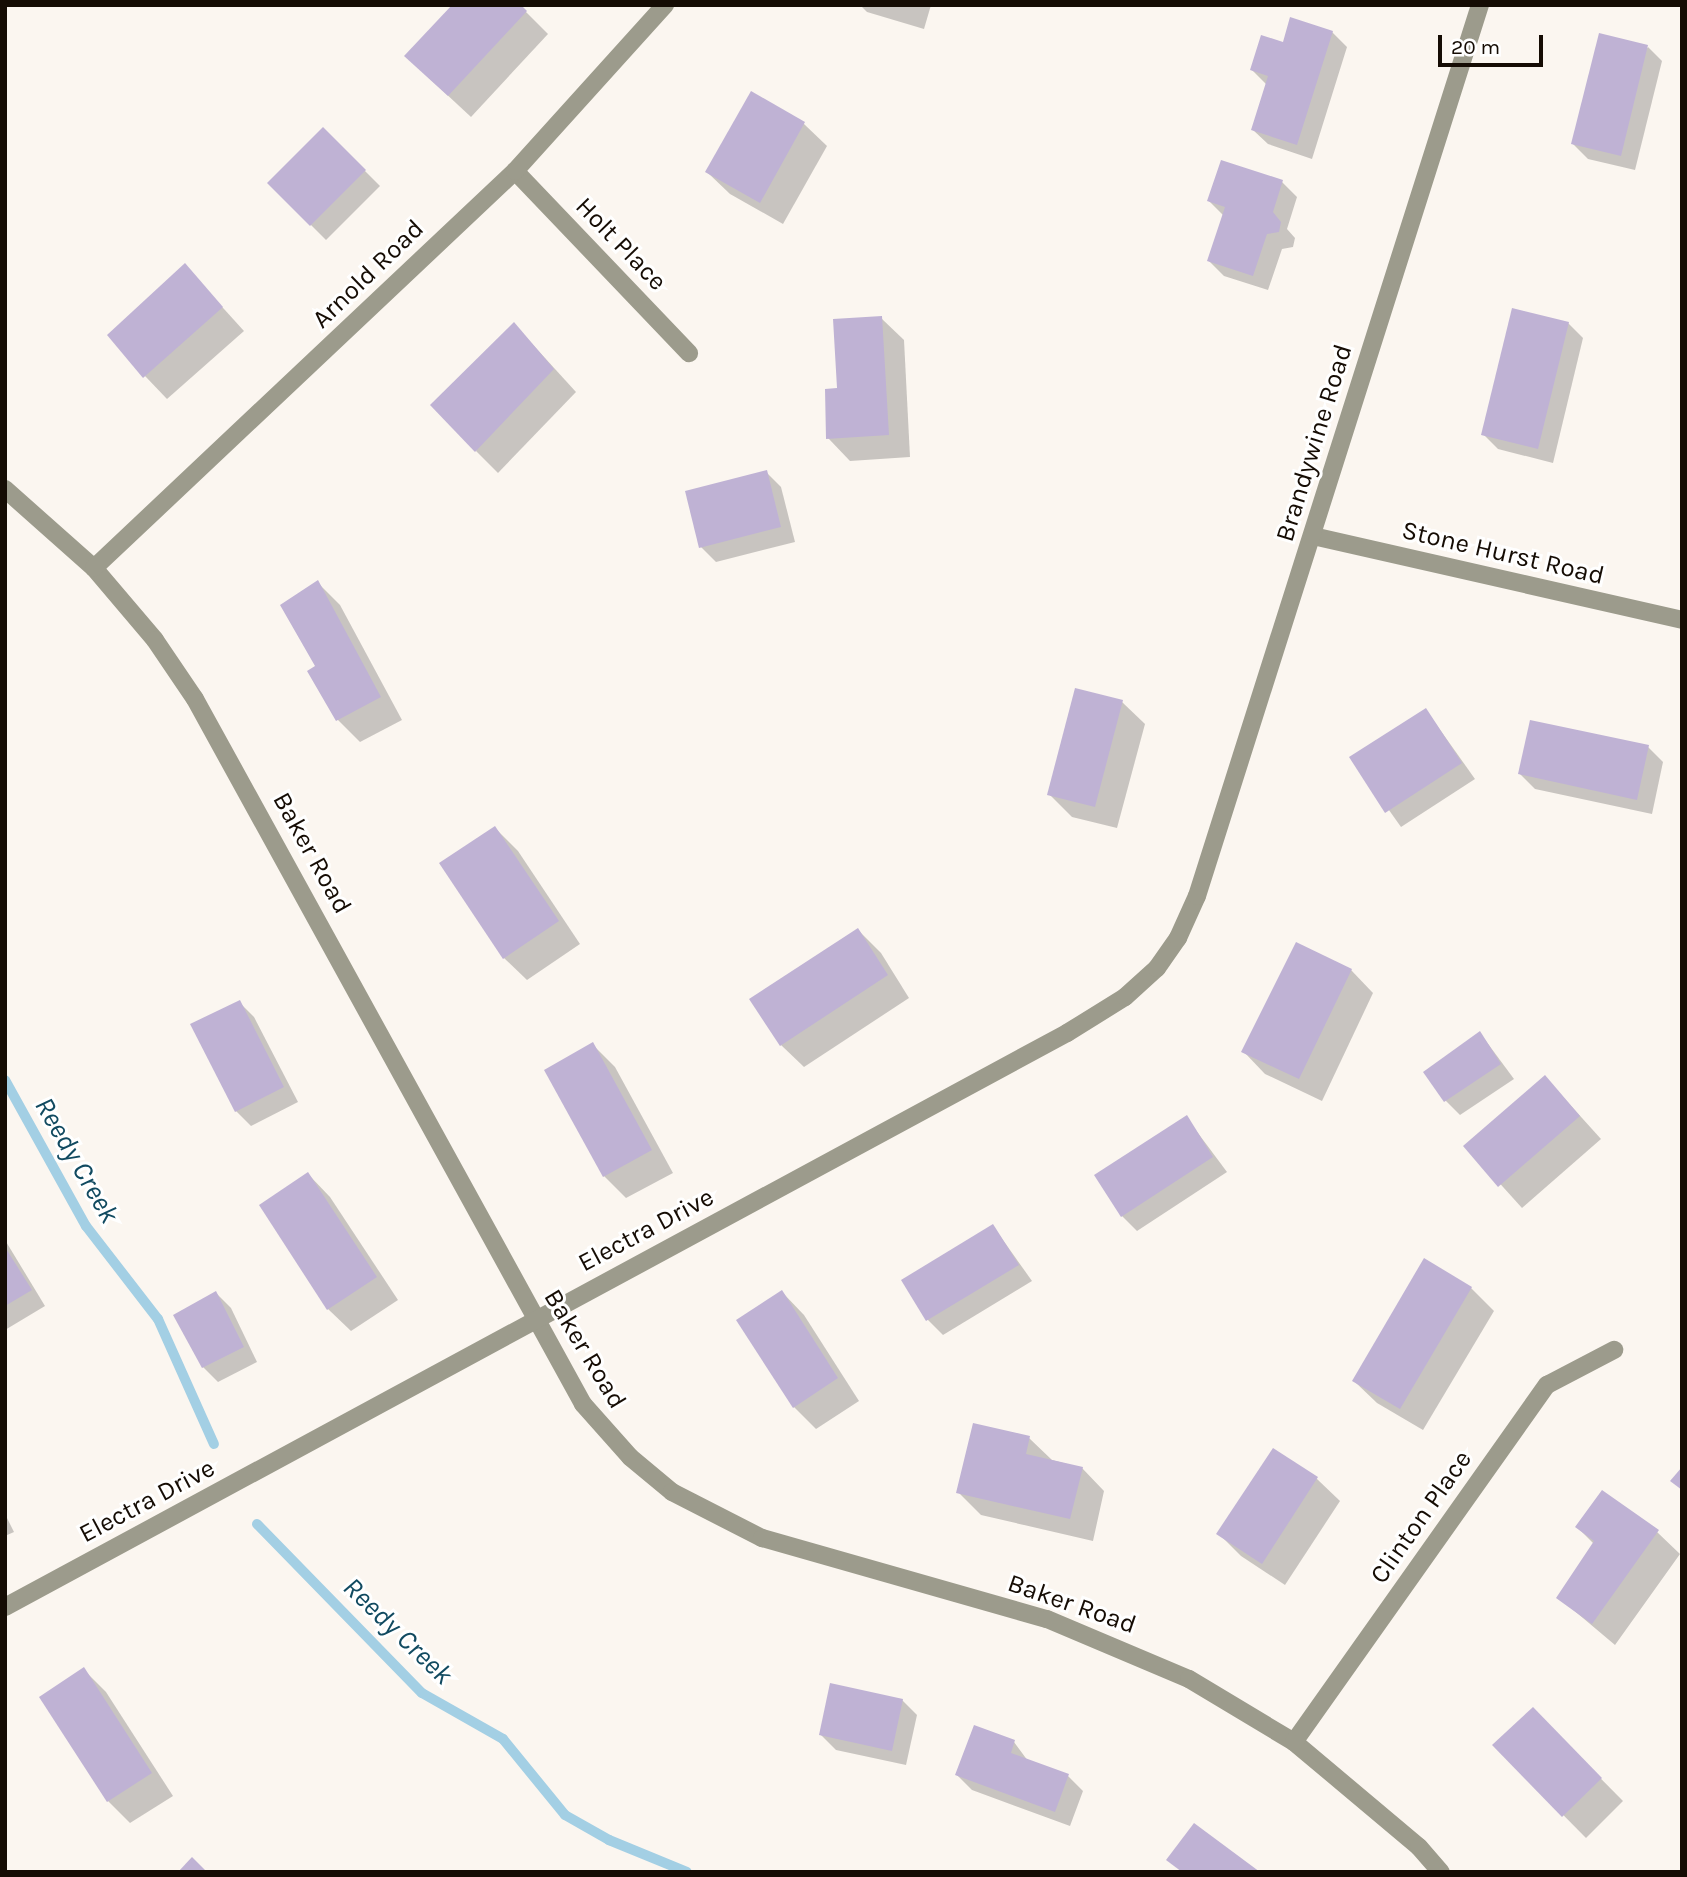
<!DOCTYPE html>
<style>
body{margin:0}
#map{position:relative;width:1687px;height:1877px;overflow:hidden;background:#fbf6f0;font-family:Karla,sans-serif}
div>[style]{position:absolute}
.shadow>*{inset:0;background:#0003}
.stream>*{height:10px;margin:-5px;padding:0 5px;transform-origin:5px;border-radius:5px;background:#a3cfe4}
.building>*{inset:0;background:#bfb2d4}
.street>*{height:18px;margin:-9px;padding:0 9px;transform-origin:9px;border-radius:9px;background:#9c9b8c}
span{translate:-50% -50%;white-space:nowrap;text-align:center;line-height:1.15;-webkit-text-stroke:6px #fff;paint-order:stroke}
.street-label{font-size:26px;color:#150c04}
.water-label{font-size:28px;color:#114a60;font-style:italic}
.frame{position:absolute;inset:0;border:7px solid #150c04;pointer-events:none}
.scale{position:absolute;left:1438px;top:35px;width:105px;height:32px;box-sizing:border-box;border:4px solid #150c04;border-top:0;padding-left:9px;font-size:21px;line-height:24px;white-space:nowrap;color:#150c04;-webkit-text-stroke:5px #fff;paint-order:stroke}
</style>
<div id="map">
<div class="shadow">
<div style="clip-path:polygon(519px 5px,548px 34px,471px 117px,429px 78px)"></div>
<div style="clip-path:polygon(860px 5px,931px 5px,924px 29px,867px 12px)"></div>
<div style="clip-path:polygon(1332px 32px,1347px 47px,1312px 159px,1268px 144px,1253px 130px,1267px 85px,1252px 70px,1285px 44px)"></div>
<div style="clip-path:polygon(1648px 47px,1662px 61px,1635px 170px,1588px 159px,1573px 144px)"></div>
<div style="clip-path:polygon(751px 94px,804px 124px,827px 146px,783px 224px,730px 194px,707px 172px)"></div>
<div style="clip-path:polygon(323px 129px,380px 186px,326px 240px,269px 183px)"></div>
<div style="clip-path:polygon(1282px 182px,1297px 197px,1287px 229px,1295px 238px,1293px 247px,1282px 249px,1268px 290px,1224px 276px,1209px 261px,1224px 216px,1209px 201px)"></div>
<div style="clip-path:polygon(185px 266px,244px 331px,167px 399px,145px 376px)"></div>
<div style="clip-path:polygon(881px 318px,904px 340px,910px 457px,850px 461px,828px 438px)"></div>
<div style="clip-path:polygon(1568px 323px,1583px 338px,1553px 463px,1498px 449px,1483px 434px)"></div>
<div style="clip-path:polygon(514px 324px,576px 392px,498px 473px,476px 451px)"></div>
<div style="clip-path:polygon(766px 472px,781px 487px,795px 542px,716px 562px,701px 547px)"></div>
<div style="clip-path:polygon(318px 583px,340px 605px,402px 720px,360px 742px,338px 720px,318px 667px)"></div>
<div style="clip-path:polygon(1122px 702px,1145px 724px,1117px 828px,1072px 817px,1049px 794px)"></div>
<div style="clip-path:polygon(1426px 710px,1475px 779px,1401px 827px,1352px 758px)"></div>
<div style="clip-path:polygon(1648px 747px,1663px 762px,1652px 814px,1535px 789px,1520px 774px)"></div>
<div style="clip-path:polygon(495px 828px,518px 851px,580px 944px,527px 980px,504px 958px)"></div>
<div style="clip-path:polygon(858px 930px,881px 953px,909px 998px,804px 1067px,781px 1045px)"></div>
<div style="clip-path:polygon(1351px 970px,1373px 993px,1322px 1101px,1265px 1074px,1243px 1051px)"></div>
<div style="clip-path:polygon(239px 1002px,254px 1017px,298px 1102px,251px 1126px,236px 1111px)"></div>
<div style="clip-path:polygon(1480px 1033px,1514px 1079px,1460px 1115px,1445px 1100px)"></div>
<div style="clip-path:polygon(593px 1045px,615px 1067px,673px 1173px,626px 1198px,604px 1176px)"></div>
<div style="clip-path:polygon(1545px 1077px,1601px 1139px,1522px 1208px,1466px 1146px)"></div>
<div style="clip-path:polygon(1186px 1117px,1227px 1172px,1137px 1231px,1122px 1216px)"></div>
<div style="clip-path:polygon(308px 1174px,330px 1197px,398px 1300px,351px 1331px,328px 1309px)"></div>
<div style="clip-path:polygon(993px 1226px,1032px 1281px,943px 1335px,928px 1320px,904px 1280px)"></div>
<div style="clip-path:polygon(5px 1240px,45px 1306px,5px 1330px)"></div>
<div style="clip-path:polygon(1425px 1261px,1471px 1288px,1494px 1311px,1423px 1430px,1377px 1403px,1354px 1381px)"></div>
<div style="clip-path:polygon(782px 1292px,804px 1315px,859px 1401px,816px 1429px,794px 1407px)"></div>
<div style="clip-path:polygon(216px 1293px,231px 1308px,257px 1362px,218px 1382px,203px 1367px)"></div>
<div style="clip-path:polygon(1029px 1438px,1052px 1460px,1082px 1468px,1104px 1491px,1093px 1541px,981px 1515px,958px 1492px)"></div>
<div style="clip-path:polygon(1273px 1450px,1317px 1479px,1340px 1501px,1285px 1585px,1241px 1556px,1219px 1534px)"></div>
<div style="clip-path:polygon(5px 1514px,14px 1532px,5px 1536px)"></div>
<div style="clip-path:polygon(1577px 1527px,1657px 1532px,1680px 1554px,1615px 1645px,1558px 1597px,1594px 1544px)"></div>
<div style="clip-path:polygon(84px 1670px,106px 1692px,173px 1796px,130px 1823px,108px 1801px)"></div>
<div style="clip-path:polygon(902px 1700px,917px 1715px,906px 1765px,836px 1750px,821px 1735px)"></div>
<div style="clip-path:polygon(1533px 1710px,1623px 1801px,1586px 1838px,1494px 1745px)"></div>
<div style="clip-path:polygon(1014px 1742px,1028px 1761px,1068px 1776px,1083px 1791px,1070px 1826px,972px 1790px,957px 1775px)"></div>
</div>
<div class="stream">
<div style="left:5px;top:1080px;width:167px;rotate:61deg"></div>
<div style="left:86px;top:1226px;width:118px;rotate:52.3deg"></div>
<div style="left:158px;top:1319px;width:137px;rotate:65.9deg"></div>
<div style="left:257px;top:1524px;width:236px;rotate:45.7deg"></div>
<div style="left:422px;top:1693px;width:93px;rotate:29.6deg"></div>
<div style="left:503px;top:1739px;width:98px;rotate:50.8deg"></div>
<div style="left:565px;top:1815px;width:51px;rotate:29.6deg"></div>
<div style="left:609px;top:1840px;width:84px;rotate:22.3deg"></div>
</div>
<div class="building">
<div style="clip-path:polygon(452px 5px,521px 5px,527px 11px,448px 96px,404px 56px)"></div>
<div style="clip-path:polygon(1290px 17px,1333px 31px,1297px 145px,1251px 130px,1268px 76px,1250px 70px,1261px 35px,1283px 42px)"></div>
<div style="clip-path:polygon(1599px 33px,1648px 45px,1621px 156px,1571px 144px)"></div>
<div style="clip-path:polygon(751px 91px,805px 122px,760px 203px,705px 172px)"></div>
<div style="clip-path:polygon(323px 127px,366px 170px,310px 226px,267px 183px)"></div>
<div style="clip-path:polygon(1221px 160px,1283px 180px,1273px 212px,1281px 222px,1279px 232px,1267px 234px,1253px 276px,1207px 261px,1225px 207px,1207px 201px)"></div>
<div style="clip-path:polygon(185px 263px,223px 307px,143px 378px,107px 335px)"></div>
<div style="clip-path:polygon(1512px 308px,1569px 322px,1538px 449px,1481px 435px)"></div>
<div style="clip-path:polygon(882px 316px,889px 435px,826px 439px,825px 389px,837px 388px,833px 319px)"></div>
<div style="clip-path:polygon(514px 322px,554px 369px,475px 452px,430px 405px)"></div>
<div style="clip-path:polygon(767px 470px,781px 527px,699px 548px,685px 491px)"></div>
<div style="clip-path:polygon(318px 580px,381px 697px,336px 721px,307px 671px,315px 666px,280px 605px)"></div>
<div style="clip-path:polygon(1075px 688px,1123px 700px,1095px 807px,1047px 795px)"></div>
<div style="clip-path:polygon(1426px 708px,1462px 763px,1385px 813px,1349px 757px)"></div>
<div style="clip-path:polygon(1530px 720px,1649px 745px,1637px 800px,1518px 774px)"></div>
<div style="clip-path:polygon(495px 826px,559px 921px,503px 959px,439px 863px)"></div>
<div style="clip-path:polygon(858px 928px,888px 975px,780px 1046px,749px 999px)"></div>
<div style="clip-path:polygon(1296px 942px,1352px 969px,1299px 1079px,1241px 1052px)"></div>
<div style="clip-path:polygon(240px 1000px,284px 1087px,235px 1112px,190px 1024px)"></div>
<div style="clip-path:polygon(1480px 1031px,1501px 1064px,1444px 1102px,1423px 1072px)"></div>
<div style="clip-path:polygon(593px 1042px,652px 1150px,603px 1177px,544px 1070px)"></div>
<div style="clip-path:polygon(1545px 1075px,1580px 1116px,1498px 1187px,1463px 1146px)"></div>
<div style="clip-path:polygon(1187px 1115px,1213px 1157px,1121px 1217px,1094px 1175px)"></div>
<div style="clip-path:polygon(308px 1172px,377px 1277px,327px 1310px,259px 1205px)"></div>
<div style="clip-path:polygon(993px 1224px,1019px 1265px,926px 1321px,901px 1280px)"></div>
<div style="clip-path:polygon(5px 1247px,32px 1290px,5px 1306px)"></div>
<div style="clip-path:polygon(1424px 1258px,1472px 1287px,1400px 1409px,1352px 1381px)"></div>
<div style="clip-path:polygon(782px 1290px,838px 1378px,793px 1408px,736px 1320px)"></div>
<div style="clip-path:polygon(216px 1291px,244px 1347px,202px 1368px,173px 1315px)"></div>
<div style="clip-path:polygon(973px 1423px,1030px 1436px,1026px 1454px,1083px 1467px,1070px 1519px,956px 1493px)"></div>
<div style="clip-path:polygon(1273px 1448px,1318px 1477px,1262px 1564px,1216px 1534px)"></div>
<div style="clip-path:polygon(1682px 1467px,1682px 1490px,1670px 1481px)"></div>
<div style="clip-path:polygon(1602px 1490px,1659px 1530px,1592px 1624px,1556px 1598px,1594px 1541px,1575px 1527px)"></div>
<div style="clip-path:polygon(84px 1667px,152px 1773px,107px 1802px,39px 1697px)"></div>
<div style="clip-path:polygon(830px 1683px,903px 1699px,892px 1751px,819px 1735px)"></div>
<div style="clip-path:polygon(1533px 1707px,1602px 1778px,1562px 1817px,1492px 1745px)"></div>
<div style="clip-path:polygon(974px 1725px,1015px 1740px,1011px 1753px,1069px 1774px,1055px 1812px,955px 1775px)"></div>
<div style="clip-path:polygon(1194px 1823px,1260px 1872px,1182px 1872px,1166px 1860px)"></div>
<div style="clip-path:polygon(192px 1857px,207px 1872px,178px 1872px)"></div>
</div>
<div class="street">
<div style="left:515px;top:171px;width:252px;rotate:46.3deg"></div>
<div style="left:5px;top:489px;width:119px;rotate:41.6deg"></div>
<div style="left:94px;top:568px;width:94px;rotate:49.7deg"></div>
<div style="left:155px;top:640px;width:71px;rotate:55.9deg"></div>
<div style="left:195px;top:699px;width:805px;rotate:61.17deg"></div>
<div style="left:583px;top:1404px;width:71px;rotate:48.4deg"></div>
<div style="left:630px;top:1457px;width:55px;rotate:39.8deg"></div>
<div style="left:672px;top:1492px;width:101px;rotate:27.1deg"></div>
<div style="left:762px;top:1538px;width:296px;rotate:15.9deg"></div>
<div style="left:1047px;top:1619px;width:154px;rotate:22.9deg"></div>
<div style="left:1189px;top:1679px;width:122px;rotate:31deg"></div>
<div style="left:1294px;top:1742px;width:163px;rotate:40deg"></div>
<div style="left:1419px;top:1847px;width:33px;rotate:49deg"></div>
<div style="left:1313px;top:536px;width:378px;rotate:12.8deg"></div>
<div style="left:94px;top:568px;width:579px;rotate:-43.32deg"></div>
<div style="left:515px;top:171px;width:224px;rotate:-47.9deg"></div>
<div style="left:5px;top:1607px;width:1207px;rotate:-28.39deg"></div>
<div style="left:1067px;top:1033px;width:68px;rotate:-31.8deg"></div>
<div style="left:1125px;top:997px;width:43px;rotate:-42.2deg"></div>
<div style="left:1157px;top:968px;width:37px;rotate:-55deg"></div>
<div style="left:1178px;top:938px;width:46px;rotate:-65.7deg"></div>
<div style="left:1197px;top:896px;width:935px;rotate:-72.38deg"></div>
<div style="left:1294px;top:1742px;width:438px;rotate:-54.7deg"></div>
<div style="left:1547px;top:1385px;width:76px;rotate:-27.6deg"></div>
</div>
<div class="street-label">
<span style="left:621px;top:244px;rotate:46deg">Holt Place</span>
<span style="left:368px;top:274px;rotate:-44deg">Arnold Road</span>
<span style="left:1314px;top:443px;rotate:-73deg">Brandywine Road</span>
<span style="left:1503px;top:553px;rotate:13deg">Stone Hurst Road</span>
<span style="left:312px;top:853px;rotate:61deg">Baker Road</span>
<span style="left:646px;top:1230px;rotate:-28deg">Electra Drive</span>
<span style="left:585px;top:1349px;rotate:59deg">Baker Road</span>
<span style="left:147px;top:1501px;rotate:-28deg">Electra Drive</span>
<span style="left:1421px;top:1517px;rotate:-55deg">Clinton Place</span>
<span style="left:1072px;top:1604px;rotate:19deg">Baker Road</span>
</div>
<div class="water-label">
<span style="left:77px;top:1160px;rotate:60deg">Reedy Creek</span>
<span style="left:398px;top:1631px;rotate:44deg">Reedy Creek</span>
</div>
<div class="frame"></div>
<div class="scale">20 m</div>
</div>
